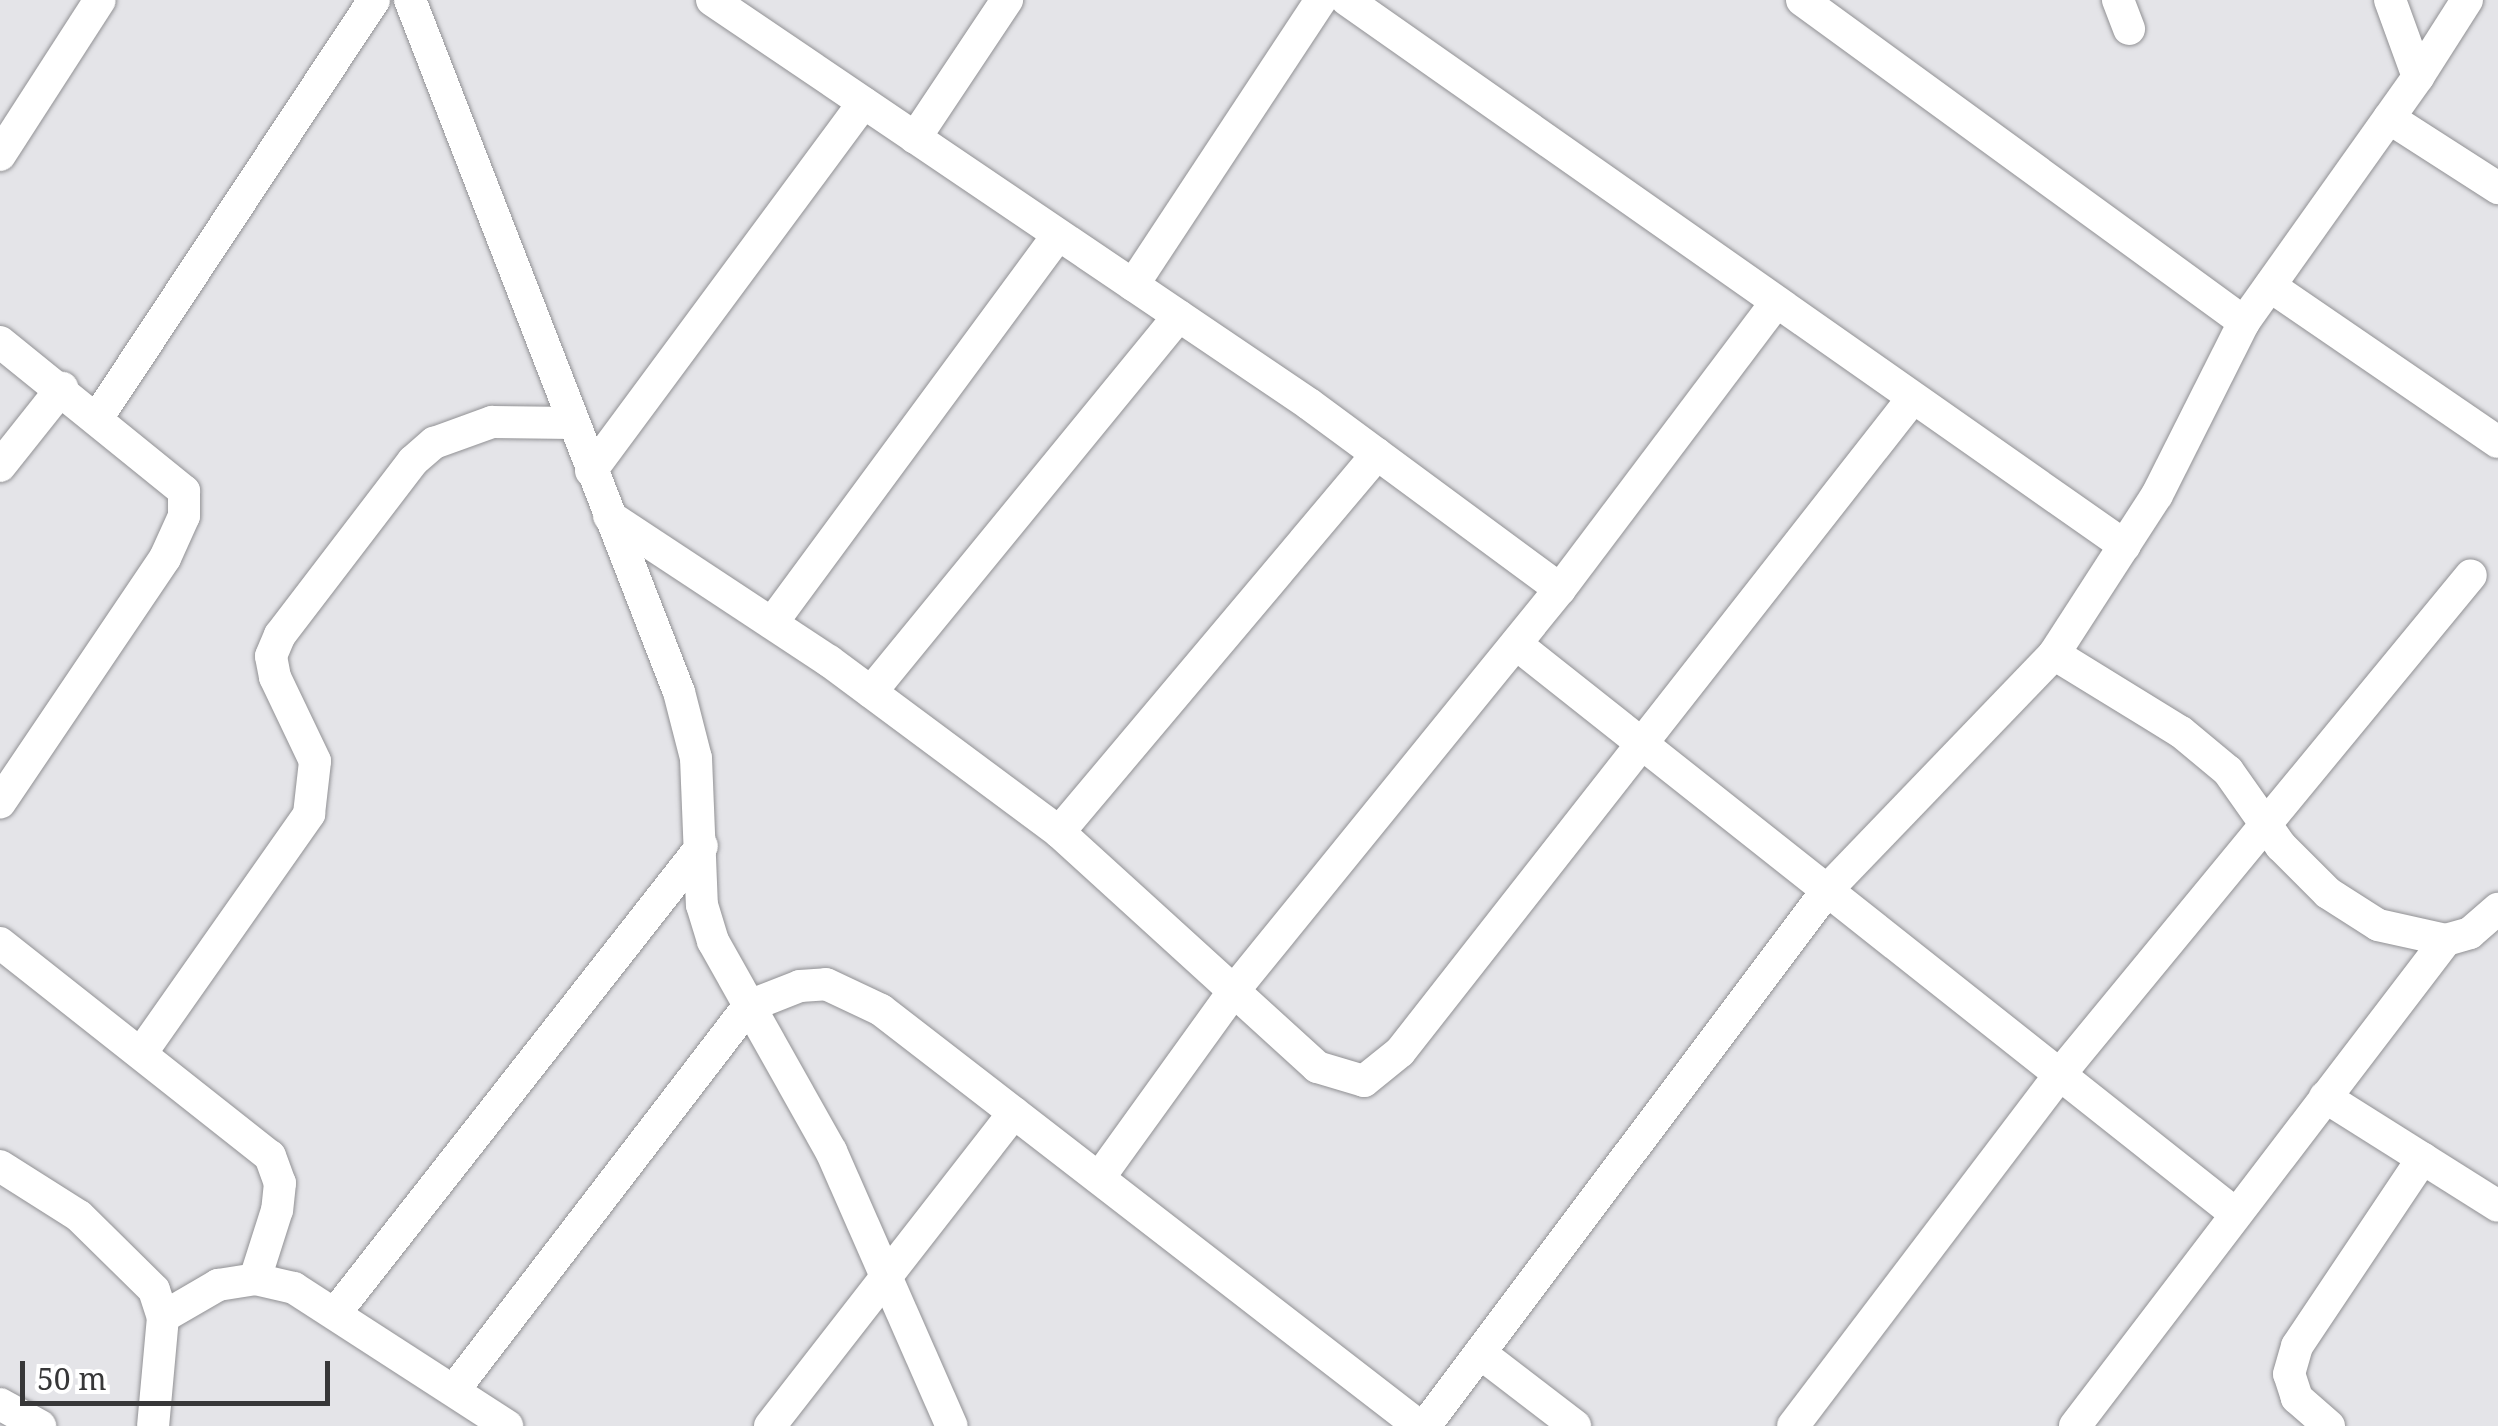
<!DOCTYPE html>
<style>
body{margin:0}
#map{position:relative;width:2498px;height:1426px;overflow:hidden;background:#e4e4e8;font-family:"Noto Serif",serif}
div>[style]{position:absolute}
.roads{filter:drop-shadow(0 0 2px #919194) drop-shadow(0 0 2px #919194)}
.street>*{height:32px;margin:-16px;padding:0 16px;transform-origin:16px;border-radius:16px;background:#fff}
span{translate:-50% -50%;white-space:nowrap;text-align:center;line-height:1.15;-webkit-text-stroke:8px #fff;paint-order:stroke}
.scale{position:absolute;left:20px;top:1361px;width:310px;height:45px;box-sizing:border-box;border:5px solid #373738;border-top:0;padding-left:12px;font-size:30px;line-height:35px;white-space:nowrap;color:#373738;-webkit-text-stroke:8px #fff;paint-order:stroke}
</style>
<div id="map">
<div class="roads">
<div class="street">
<div style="left:410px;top:0;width:742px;rotate:68.76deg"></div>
<div style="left:679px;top:692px;width:68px;rotate:75.6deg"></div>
<div style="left:696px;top:758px;width:147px;rotate:87.7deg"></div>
<div style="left:702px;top:905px;width:38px;rotate:73deg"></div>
<div style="left:713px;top:941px;width:241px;rotate:60.7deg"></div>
<div style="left:831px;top:1151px;width:300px;rotate:66.3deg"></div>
<div style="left:712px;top:0;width:721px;rotate:34.09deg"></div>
<div style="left:1309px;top:404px;width:312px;rotate:36.4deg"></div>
<div style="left:1347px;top:0;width:950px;rotate:35.06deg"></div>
<div style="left:1802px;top:0;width:547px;rotate:36.07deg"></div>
<div style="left:2118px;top:0;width:31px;rotate:69deg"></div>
<div style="left:2390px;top:0;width:82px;rotate:70deg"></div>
<div style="left:2418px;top:77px;width:91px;rotate:-57.5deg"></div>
<div style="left:2389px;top:118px;width:130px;rotate:32.7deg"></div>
<div style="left:915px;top:138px;width:166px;rotate:-56.3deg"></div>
<div style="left:0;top:155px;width:184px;rotate:-57.2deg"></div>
<div style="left:1133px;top:285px;width:341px;rotate:-56.6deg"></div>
<div style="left:2270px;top:286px;width:276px;rotate:34.4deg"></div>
<div style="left:0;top:342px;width:237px;rotate:39deg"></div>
<div style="left:184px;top:491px;width:25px;rotate:90deg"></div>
<div style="left:184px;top:516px;width:46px;rotate:114.3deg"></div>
<div style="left:165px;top:558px;width:295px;rotate:124deg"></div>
<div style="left:98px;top:417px;width:500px;rotate:-56.5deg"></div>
<div style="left:0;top:466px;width:100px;rotate:-51.5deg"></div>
<div style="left:591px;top:471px;width:458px;rotate:-53.5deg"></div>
<div style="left:609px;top:516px;width:263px;rotate:33.4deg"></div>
<div style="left:829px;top:661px;width:287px;rotate:36.6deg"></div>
<div style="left:1059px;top:832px;width:349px;rotate:42.3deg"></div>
<div style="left:1317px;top:1067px;width:49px;rotate:16.6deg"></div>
<div style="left:1364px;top:1081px;width:46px;rotate:-38.9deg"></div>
<div style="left:1400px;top:1052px;width:830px;rotate:-51.9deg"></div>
<div style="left:772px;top:623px;width:482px;rotate:-53.6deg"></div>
<div style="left:1516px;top:644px;width:918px;rotate:38.37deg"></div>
<div style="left:2054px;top:654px;width:149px;rotate:31.6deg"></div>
<div style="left:2181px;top:732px;width:61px;rotate:39.7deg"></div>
<div style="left:2228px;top:771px;width:92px;rotate:54.8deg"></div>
<div style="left:2281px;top:846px;width:66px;rotate:45deg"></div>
<div style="left:2328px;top:893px;width:59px;rotate:32.6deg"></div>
<div style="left:2378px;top:925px;width:70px;rotate:12.4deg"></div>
<div style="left:2446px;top:940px;width:25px;rotate:-16deg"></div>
<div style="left:2470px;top:933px;width:37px;rotate:-41deg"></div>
<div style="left:871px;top:692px;width:486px;rotate:-50.7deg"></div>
<div style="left:1059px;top:832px;width:494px;rotate:-49.9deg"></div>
<div style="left:0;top:943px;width:344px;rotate:38.3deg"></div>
<div style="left:270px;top:1156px;width:29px;rotate:70deg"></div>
<div style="left:280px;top:1183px;width:27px;rotate:96deg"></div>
<div style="left:277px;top:1210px;width:72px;rotate:107.7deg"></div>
<div style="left:142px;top:1052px;width:291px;rotate:-54.9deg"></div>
<div style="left:309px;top:814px;width:53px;rotate:-83.5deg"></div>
<div style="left:315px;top:761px;width:93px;rotate:-115.5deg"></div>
<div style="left:275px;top:677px;width:21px;rotate:-101deg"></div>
<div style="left:271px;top:656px;width:23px;rotate:-67deg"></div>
<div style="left:280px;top:635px;width:219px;rotate:-52.6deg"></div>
<div style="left:413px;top:461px;width:28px;rotate:-41deg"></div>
<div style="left:434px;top:443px;width:62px;rotate:-19.9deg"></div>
<div style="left:492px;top:422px;width:81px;rotate:0.7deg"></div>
<div style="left:2325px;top:1097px;width:204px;rotate:32.2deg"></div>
<div style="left:0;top:1166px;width:93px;rotate:32.3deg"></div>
<div style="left:79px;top:1216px;width:105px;rotate:44.6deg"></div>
<div style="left:154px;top:1290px;width:28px;rotate:72deg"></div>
<div style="left:163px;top:1317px;width:109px;rotate:95.2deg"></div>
<div style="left:1099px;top:1178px;width:234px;rotate:-54.2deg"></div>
<div style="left:1236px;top:988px;width:514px;rotate:-50.92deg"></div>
<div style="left:1560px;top:589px;width:359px;rotate:-53deg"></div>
<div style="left:337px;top:1311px;width:591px;rotate:-51.87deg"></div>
<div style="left:163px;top:1317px;width:64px;rotate:-30.2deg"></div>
<div style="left:218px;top:1285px;width:37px;rotate:-9deg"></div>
<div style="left:255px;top:1279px;width:40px;rotate:13deg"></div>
<div style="left:294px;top:1288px;width:254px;rotate:32.9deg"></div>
<div style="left:1480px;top:1353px;width:120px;rotate:37.5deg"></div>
<div style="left:454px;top:1390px;width:484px;rotate:-52.5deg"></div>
<div style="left:749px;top:1006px;width:55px;rotate:-21.4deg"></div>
<div style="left:800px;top:986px;width:26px;rotate:-4deg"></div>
<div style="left:826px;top:984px;width:61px;rotate:25.3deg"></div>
<div style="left:881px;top:1010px;width:680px;rotate:37.71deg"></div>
<div style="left:0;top:1404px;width:46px;rotate:28.8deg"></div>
<div style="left:770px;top:1426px;width:397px;rotate:-52.1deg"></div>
<div style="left:1425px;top:1426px;width:671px;rotate:-53.11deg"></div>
<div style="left:1828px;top:889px;width:326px;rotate:-46.1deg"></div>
<div style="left:2054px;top:654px;width:189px;rotate:-57.1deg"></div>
<div style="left:2157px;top:495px;width:194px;rotate:-63.3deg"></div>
<div style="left:2244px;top:322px;width:301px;rotate:-54.6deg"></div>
<div style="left:1793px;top:1426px;width:442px;rotate:-52.8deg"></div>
<div style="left:2060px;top:1074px;width:646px;rotate:-50.52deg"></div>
<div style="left:2075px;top:1426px;width:611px;rotate:-52.64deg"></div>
<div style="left:2329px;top:1426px;width:43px;rotate:-138.8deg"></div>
<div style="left:2297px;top:1398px;width:25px;rotate:-108deg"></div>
<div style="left:2289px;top:1374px;width:29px;rotate:-74deg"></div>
<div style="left:2297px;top:1346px;width:226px;rotate:-56.2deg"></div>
</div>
</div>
<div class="scale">50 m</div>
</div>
